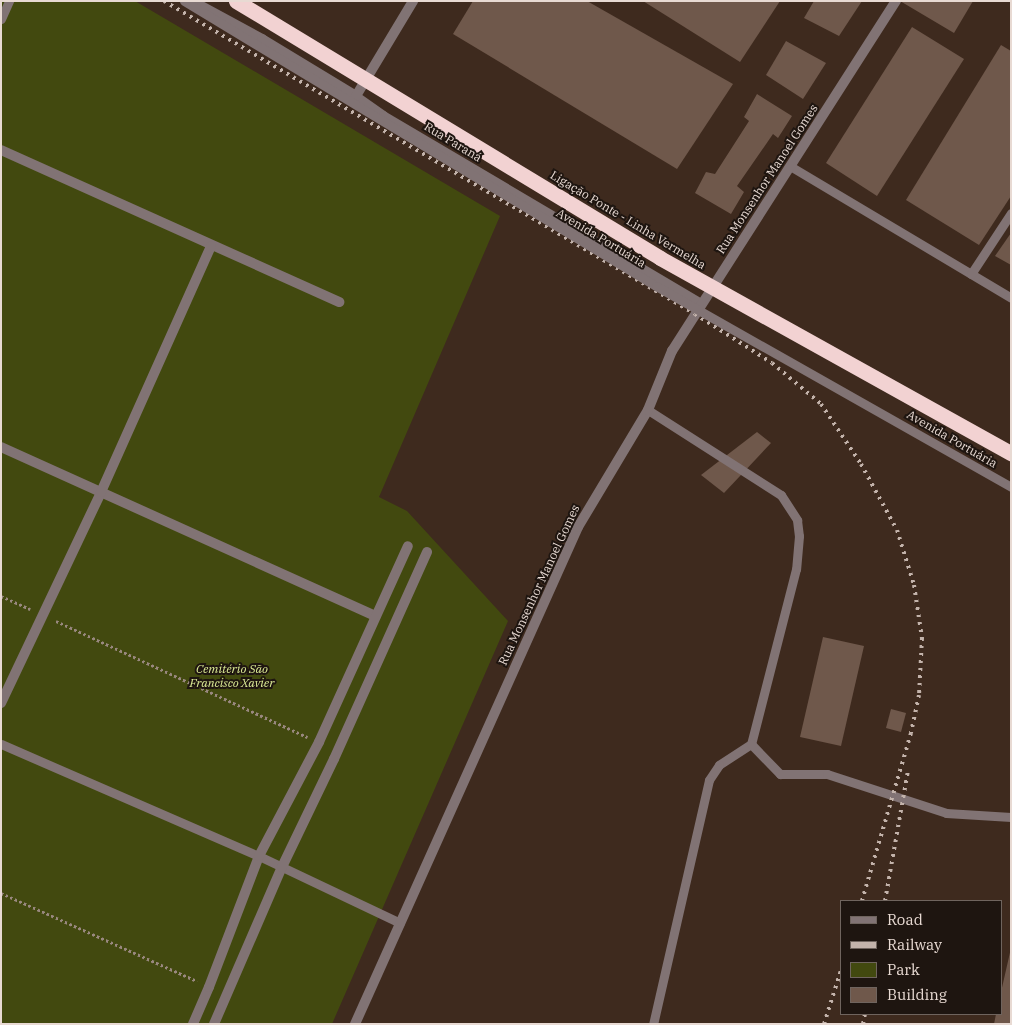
<!DOCTYPE html>
<meta charset="utf-8">
<style>
body{margin:0}
#map{position:relative;width:1012px;height:1025px;overflow:hidden;background:#3e2a1e;font-family:"IBM Plex Serif",serif}
div>[style]{position:absolute}
.green>*{inset:0;background:#42490f}
.building>*{inset:0;background:#6f584b}
.path>*{height:3px;margin-top:-1.5px;transform-origin:0;background:repeating-linear-gradient(90deg,#99887f 0 2.5px,transparent 0 5px)}
.service>*{height:9px;margin:-4.5px;padding:0 4.5px;transform-origin:4.5px;border-radius:4.5px;background:#817374}
.pedestrian>*{height:10px;margin:-5px;padding:0 5px;transform-origin:5px;border-radius:5px;background:#817374}
.minor>*{height:10px;margin:-5px;padding:0 5px;transform-origin:5px;border-radius:5px;background:#817374}
.tertiary>*{height:10px;margin:-5px;padding:0 5px;transform-origin:5px;border-radius:5px;background:#817374}
.rail>*{height:4px;margin-top:-2px;transform-origin:0;background:repeating-linear-gradient(90deg,#c3b3ab 0 2.5px,transparent 0 7.5px)}
.service-bridge>*{height:9px;margin:-4.5px;padding:0 4.5px;transform-origin:4.5px;border-radius:4.5px;background:#817374}
.motorway-bridge>*{height:15px;margin:-7.5px;padding:0 7.5px;transform-origin:7.5px;border-radius:7.5px;background:#f2d2d2}
span{translate:-50% -50%;white-space:nowrap;text-align:center;line-height:1.15;-webkit-text-stroke:4px #1e1510;paint-order:stroke}
.street-label{font-size:12px;color:#e8dad3}
.park-label{font-size:12px;color:#dceb95;font-style:italic}
.frame{position:absolute;inset:0;border:2px solid #e8dad3;pointer-events:none}
.legend{position:absolute;left:840px;top:900px;width:162px;height:115px;box-sizing:border-box;background:#1e1510;border:1px solid #6f645e;margin:0;padding:6px 9px;list-style:none;font-size:15px;color:#e8dad3}
.legend li{display:flex;align-items:center;gap:10px;height:25px}
.legend b{width:25px;border:1px solid #6f645e}
</style>
<div id="map">
<div class="green">
<div style="clip-path:polygon(1px 1px,135px 1px,500px 216px,379px 497px,407px 511px,508px 621px,332px 1024px,1px 1024px)"></div>
</div>
<div class="building">
<div style="clip-path:polygon(473px 1px,587px 1px,733px 84px,677px 169px,453px 34px)"></div>
<div style="clip-path:polygon(643px 1px,780px 1px,740px 62px)"></div>
<div style="clip-path:polygon(814px 1px,862px 1px,839px 36px,804px 18px)"></div>
<div style="clip-path:polygon(900px 1px,973px 1px,954px 33px)"></div>
<div style="clip-path:polygon(912px 27px,964px 59px,877px 196px,826px 163px)"></div>
<div style="clip-path:polygon(786px 41px,826px 63px,803px 99px,766px 75px)"></div>
<div style="clip-path:polygon(1001px 45px,1011px 51px,1011px 196px,979px 245px,906px 200px)"></div>
<div style="clip-path:polygon(757px 94px,792px 116px,778px 138px,773px 134px,737px 186px,744px 192px,731px 214px,695px 193px,706px 172px,715px 174px,749px 121px,744px 117px)"></div>
<div style="clip-path:polygon(1011px 233px,1011px 265px,995px 256px)"></div>
<div style="clip-path:polygon(757px 432px,771px 443px,724px 493px,701px 475px)"></div>
<div style="clip-path:polygon(823px 637px,864px 646px,841px 746px,800px 737px)"></div>
<div style="clip-path:polygon(891px 709px,906px 713px,901px 732px,886px 728px)"></div>
<div style="clip-path:polygon(1011px 948px,1011px 1024px,994px 1024px,996px 1014px,1001px 1014px,1001px 992px)"></div>
</div>
<div class="path">
<div style="left:1px;top:596px;width:32px;rotate:24deg"></div>
<div style="left:56px;top:621px;width:277px;rotate:24.8deg"></div>
<div style="left:1px;top:893px;width:215px;rotate:24.2deg"></div>
</div>
<div class="service">
<div style="left:1px;top:19px;width:20px;rotate:-66deg"></div>
<div style="left:356px;top:96px;width:33px;rotate:35deg"></div>
<div style="left:383px;top:115px;width:369px;rotate:30.6deg"></div>
<div style="left:790px;top:166px;width:257px;rotate:30.8deg"></div>
<div style="left:971px;top:274px;width:73px;rotate:-56.7deg"></div>
<div style="left:648px;top:410px;width:158px;rotate:32.6deg"></div>
<div style="left:781px;top:495px;width:30px;rotate:57deg"></div>
<div style="left:797px;top:520px;width:16px;rotate:83deg"></div>
<div style="left:799px;top:536px;width:33px;rotate:95deg"></div>
<div style="left:796px;top:569px;width:181px;rotate:104.4deg"></div>
<div style="left:751px;top:744px;width:38px;rotate:147deg"></div>
<div style="left:719px;top:765px;width:18px;rotate:124deg"></div>
<div style="left:709px;top:780px;width:250px;rotate:102.9deg"></div>
<div style="left:1px;top:744px;width:281px;rotate:23.5deg"></div>
<div style="left:259px;top:856px;width:156px;rotate:25.4deg"></div>
<div style="left:751px;top:744px;width:42px;rotate:46deg"></div>
<div style="left:780px;top:774px;width:47px"></div>
<div style="left:827px;top:774px;width:125px;rotate:18.1deg"></div>
<div style="left:946px;top:813px;width:65px;rotate:3.5deg"></div>
</div>
<div class="pedestrian">
<div style="left:1px;top:150px;width:371px;rotate:24.2deg"></div>
<div style="left:1px;top:447px;width:411px;rotate:24.3deg"></div>
<div style="left:1px;top:703px;width:233px;rotate:-64.6deg"></div>
<div style="left:101px;top:492px;width:269px;rotate:-65.9deg"></div>
<div style="left:193px;top:1024px;width:40px;rotate:-66.6deg"></div>
<div style="left:209px;top:987px;width:140px;rotate:-69.1deg"></div>
<div style="left:259px;top:856px;width:129px;rotate:-62.2deg"></div>
<div style="left:319px;top:742px;width:215px;rotate:-65.6deg"></div>
<div style="left:214px;top:1024px;width:171px;rotate:-66.6deg"></div>
<div style="left:282px;top:867px;width:120px;rotate:-64.3deg"></div>
<div style="left:334px;top:759px;width:227px;rotate:-65.8deg"></div>
</div>
<div class="minor">
<div style="left:192px;top:1px;width:80px;rotate:28.5deg"></div>
<div style="left:262px;top:39px;width:110px;rotate:31.2deg"></div>
<div style="left:356px;top:96px;width:111px;rotate:-59deg"></div>
</div>
<div class="tertiary">
<div style="left:355px;top:1024px;width:545px;rotate:-65.83deg"></div>
<div style="left:578px;top:527px;width:136px;rotate:-59.1deg"></div>
<div style="left:648px;top:410px;width:64px;rotate:-67.9deg"></div>
<div style="left:672px;top:351px;width:416px;rotate:-57.4deg"></div>
</div>
<div class="rail">
<div style="left:164px;top:1px;width:616px;rotate:30.52deg"></div>
<div style="left:695px;top:314px;width:91px;rotate:32.5deg"></div>
<div style="left:772px;top:363px;width:64px;rotate:39.9deg"></div>
<div style="left:821px;top:404px;width:72px;rotate:56.3deg"></div>
<div style="left:861px;top:464px;width:75px;rotate:61.4deg"></div>
<div style="left:897px;top:530px;width:58px;rotate:72.8deg"></div>
<div style="left:914px;top:585px;width:54px;rotate:81.4deg"></div>
<div style="left:922px;top:638px;width:57px;rotate:93deg"></div>
<div style="left:919px;top:695px;width:39px;rotate:102deg"></div>
<div style="left:911px;top:733px;width:175px;rotate:106.3deg"></div>
<div style="left:885px;top:901px;width:132px;rotate:-80deg"></div>
<div style="left:824px;top:1024px;width:57px;rotate:-72.5deg"></div>
<div style="left:863px;top:1024px;width:10px;rotate:-79deg"></div>
</div>
<div class="service-bridge">
<div style="left:184px;top:1px;width:551px;rotate:31.12deg"></div>
<div style="left:656px;top:286px;width:408px;rotate:29.5deg"></div>
</div>
<div class="motorway-bridge">
<div style="left:236px;top:1px;width:496px;rotate:31.2deg"></div>
<div style="left:660px;top:258px;width:402px;rotate:29.1deg"></div>
</div>
<div class="street-label">
<span style="left:453px;top:142px;rotate:31deg">Rua Paraná</span>
<span style="left:767px;top:179px;rotate:-57deg">Rua Monsenhor Manoel Gomes</span>
<span style="left:628px;top:220px;rotate:31deg">Ligação Ponte - Linha Vermelha</span>
<span style="left:601px;top:238px;rotate:31deg">Avenida Portuária</span>
<span style="left:952px;top:439px;rotate:30deg">Avenida Portuária</span>
<span style="left:539px;top:585px;rotate:-65deg">Rua Monsenhor Manoel Gomes</span>
</div>
<div class="park-label">
<span style="left:232px;top:676px">Cemitério São<br>Francisco Xavier</span>
</div>
<div class="frame"></div>
<ul class="legend">
<li><b style="height:6px;background:#817374"></b>Road</li>
<li><b style="height:6px;background:#c3b3ab"></b>Railway</li>
<li><b style="height:14px;background:#42490f"></b>Park</li>
<li><b style="height:14px;background:#6f584b"></b>Building</li>
</ul>
</div>
